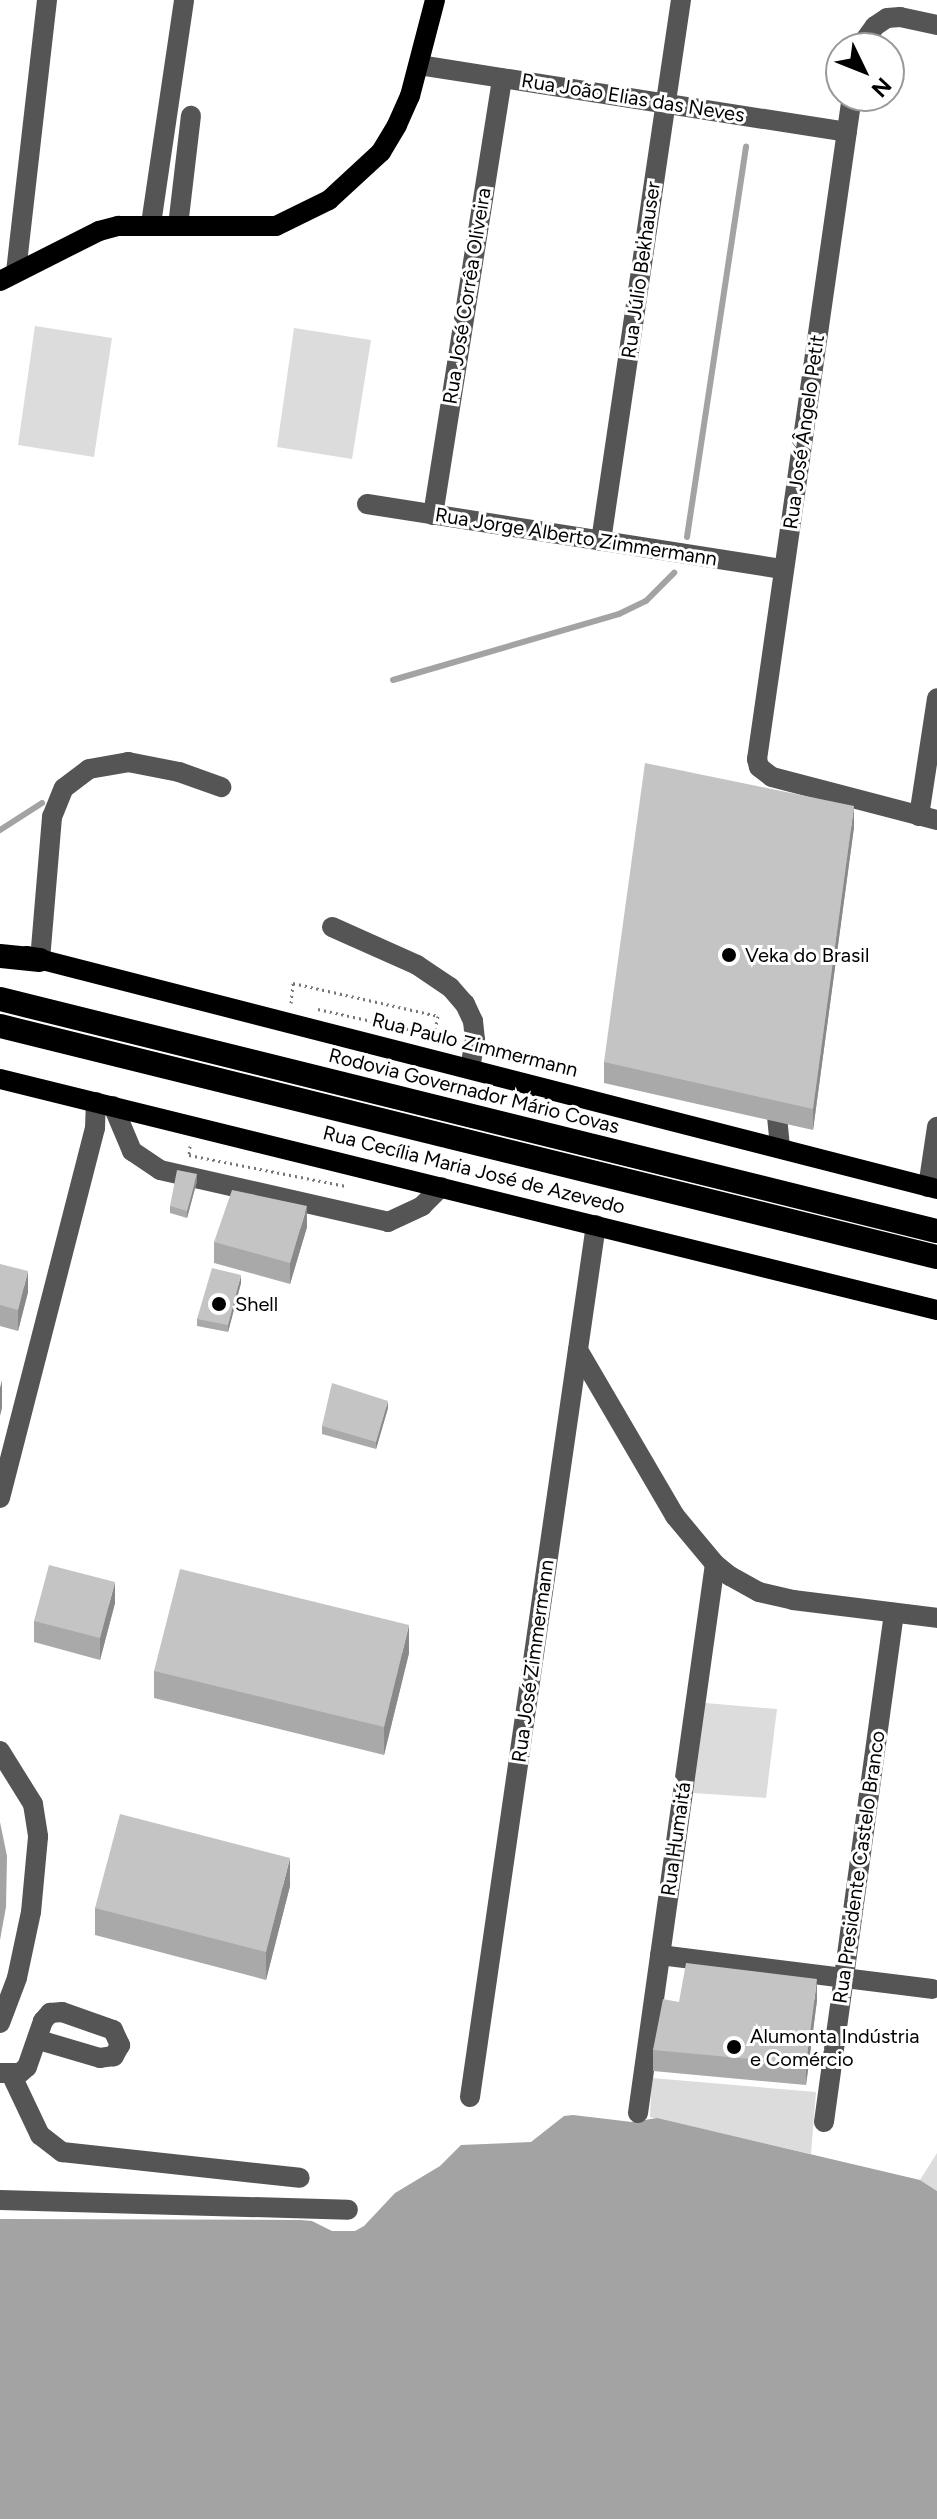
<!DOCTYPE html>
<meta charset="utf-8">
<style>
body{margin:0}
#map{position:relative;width:937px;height:2519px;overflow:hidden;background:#fff;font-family:Figtree,sans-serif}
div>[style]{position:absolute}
.green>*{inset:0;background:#dcdcdc}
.water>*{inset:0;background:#a3a3a3}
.stream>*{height:6px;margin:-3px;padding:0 3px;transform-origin:3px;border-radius:3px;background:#a3a3a3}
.path>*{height:3px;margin-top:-1.5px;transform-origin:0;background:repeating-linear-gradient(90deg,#777 0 2px,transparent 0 6px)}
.minor>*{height:20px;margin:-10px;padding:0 10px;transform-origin:10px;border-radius:10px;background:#555}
.major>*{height:20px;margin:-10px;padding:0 10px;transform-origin:10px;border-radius:10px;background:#000}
.highway>*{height:24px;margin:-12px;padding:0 12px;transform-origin:12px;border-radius:12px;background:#000}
.wall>*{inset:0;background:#a9a9a9}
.shaded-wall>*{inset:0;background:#898989}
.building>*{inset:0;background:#c4c4c4}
.dots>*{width:22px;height:22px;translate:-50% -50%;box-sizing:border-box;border:4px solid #fff;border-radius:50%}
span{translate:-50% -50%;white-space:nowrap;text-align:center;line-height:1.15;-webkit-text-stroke:6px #fff;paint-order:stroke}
.street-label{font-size:20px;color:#000}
.poi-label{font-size:20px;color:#000}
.left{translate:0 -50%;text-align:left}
.north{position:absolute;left:825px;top:32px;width:80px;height:80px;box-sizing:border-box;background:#fff;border:2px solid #999;border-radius:50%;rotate:133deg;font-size:22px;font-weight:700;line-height:32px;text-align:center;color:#000}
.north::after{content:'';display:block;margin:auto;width:28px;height:36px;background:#000;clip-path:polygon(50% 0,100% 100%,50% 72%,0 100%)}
</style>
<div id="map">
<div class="green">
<div style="clip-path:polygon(35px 326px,112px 338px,94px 457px,18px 445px)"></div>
<div style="clip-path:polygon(294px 328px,371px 340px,352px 459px,277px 447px)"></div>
<div style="clip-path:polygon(705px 1703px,777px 1709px,766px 1798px,693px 1793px)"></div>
<div style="clip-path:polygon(652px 2078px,816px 2092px,811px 2154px,650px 2117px)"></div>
<div style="clip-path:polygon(937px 2153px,937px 2191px,920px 2180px)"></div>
</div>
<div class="water">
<div style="clip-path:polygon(0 1822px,7px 1856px,6px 1907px,0 1940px)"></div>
<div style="clip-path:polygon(573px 2115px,632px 2122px,657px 2118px,920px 2180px,937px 2191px,937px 2519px,0 2519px,0 2219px,301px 2220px,312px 2221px,332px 2231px,355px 2231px,364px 2226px,395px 2193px,440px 2166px,461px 2145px,531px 2142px,564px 2116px)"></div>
</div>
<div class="stream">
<div style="left:687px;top:537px;width:395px;rotate:-81.4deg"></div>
<div style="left:393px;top:680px;width:235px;rotate:-16.3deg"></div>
<div style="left:619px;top:614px;width:30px;rotate:-26deg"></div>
<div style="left:646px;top:601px;width:40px;rotate:-45deg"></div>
<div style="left:0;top:830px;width:50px;rotate:-32.7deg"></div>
</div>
<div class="path">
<div style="left:291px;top:1003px;width:20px;rotate:-84deg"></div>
<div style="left:293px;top:983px;width:149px;rotate:12.8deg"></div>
<div style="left:438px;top:1016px;width:25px;rotate:102deg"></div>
<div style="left:318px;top:1009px;width:110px;rotate:12.6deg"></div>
<div style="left:425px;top:1033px;width:7px;rotate:98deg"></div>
<div style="left:190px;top:1146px;width:9px;rotate:96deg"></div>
<div style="left:189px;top:1155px;width:160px;rotate:11.2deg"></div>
</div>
<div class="minor">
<div style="left:859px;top:48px;width:27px;rotate:-54deg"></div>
<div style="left:875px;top:26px;width:14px;rotate:-34deg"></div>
<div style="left:887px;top:18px;width:13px;rotate:-4deg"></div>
<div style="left:900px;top:17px;width:38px;rotate:12deg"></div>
<div style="left:419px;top:65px;width:433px;rotate:8.9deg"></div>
<div style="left:852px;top:96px;width:670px;rotate:98.15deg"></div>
<div style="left:757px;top:759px;width:8px;rotate:76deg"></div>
<div style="left:759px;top:767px;width:16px;rotate:38deg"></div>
<div style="left:772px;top:777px;width:171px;rotate:14.6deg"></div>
<div style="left:151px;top:224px;width:226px;rotate:-81.6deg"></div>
<div style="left:178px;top:226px;width:111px;rotate:-83.3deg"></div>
<div style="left:16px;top:272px;width:274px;rotate:-83.5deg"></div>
<div style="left:367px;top:504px;width:422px;rotate:8.9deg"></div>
<div style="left:433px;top:515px;width:442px;rotate:-81deg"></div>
<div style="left:601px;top:541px;width:547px;rotate:-81.59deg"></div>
<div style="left:919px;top:816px;width:119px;rotate:-81.3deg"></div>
<div style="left:332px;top:927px;width:93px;rotate:24.1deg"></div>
<div style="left:417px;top:965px;width:40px;rotate:34deg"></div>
<div style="left:450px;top:987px;width:23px;rotate:49deg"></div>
<div style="left:465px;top:1004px;width:19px;rotate:65deg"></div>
<div style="left:473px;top:1021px;width:19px;rotate:84deg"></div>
<div style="left:475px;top:1040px;width:28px;rotate:100deg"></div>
<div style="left:40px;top:960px;width:144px;rotate:-85.2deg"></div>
<div style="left:52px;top:817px;width:31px;rotate:-68deg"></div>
<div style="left:64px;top:788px;width:31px;rotate:-37deg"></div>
<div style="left:89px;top:769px;width:40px;rotate:-10deg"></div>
<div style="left:128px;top:762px;width:52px;rotate:11.1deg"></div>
<div style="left:179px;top:772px;width:45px;rotate:19.7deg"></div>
<div style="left:775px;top:1096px;width:51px;rotate:84.4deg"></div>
<div style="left:113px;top:1106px;width:49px;rotate:67.1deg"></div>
<div style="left:132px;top:1151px;width:34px;rotate:34deg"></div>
<div style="left:160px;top:1170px;width:234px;rotate:12.8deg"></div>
<div style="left:388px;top:1222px;width:38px;rotate:-25deg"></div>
<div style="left:422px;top:1206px;width:27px;rotate:-45deg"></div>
<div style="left:928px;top:1187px;width:61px;rotate:-81.5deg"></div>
<div style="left:578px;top:1350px;width:192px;rotate:59.7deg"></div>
<div style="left:675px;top:1516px;width:62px;rotate:50.2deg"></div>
<div style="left:715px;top:1564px;width:19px;rotate:39deg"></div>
<div style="left:730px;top:1576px;width:33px;rotate:29deg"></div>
<div style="left:759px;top:1592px;width:35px;rotate:13deg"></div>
<div style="left:793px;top:1600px;width:145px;rotate:7.1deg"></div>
<div style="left:0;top:1498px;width:382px;rotate:-75.6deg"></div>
<div style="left:95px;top:1128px;width:26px;rotate:-88deg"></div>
<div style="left:0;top:1751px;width:62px;rotate:58.1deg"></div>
<div style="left:33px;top:1804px;width:33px;rotate:81deg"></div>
<div style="left:38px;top:1837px;width:75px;rotate:95.3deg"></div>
<div style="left:31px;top:1912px;width:67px;rotate:102deg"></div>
<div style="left:17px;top:1978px;width:48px;rotate:110.7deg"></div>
<div style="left:660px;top:1955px;width:274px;rotate:7.1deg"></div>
<div style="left:1px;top:2073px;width:19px"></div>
<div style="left:20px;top:2073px;width:9px;rotate:-41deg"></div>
<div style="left:27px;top:2067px;width:49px;rotate:-70.8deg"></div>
<div style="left:43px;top:2021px;width:11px;rotate:-49deg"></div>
<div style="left:50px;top:2013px;width:12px;rotate:-5deg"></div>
<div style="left:62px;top:2012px;width:54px;rotate:19.4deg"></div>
<div style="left:113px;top:2030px;width:17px;rotate:65deg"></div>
<div style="left:120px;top:2045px;width:13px;rotate:119deg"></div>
<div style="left:114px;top:2056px;width:14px;rotate:172deg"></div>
<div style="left:100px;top:2058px;width:64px;rotate:-163.6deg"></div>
<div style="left:11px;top:2074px;width:68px;rotate:64.6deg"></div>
<div style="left:40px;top:2135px;width:28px;rotate:38deg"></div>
<div style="left:62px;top:2152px;width:239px;rotate:6.2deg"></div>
<div style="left:470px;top:2097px;width:881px;rotate:-81.78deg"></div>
<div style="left:638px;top:2113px;width:554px;rotate:-82.02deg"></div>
<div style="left:824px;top:2122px;width:514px;rotate:-82.17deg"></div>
<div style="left:0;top:2200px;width:348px;rotate:1.6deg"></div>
</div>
<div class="major">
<div style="left:0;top:281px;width:111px;rotate:-26.8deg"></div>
<div style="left:99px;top:231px;width:20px;rotate:-15deg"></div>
<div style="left:118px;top:226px;width:158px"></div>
<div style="left:276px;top:226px;width:59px;rotate:-26.1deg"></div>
<div style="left:329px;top:200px;width:71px;rotate:-42.7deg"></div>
<div style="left:381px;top:152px;width:31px;rotate:-59deg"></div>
<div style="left:397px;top:125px;width:32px;rotate:-66deg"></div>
<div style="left:410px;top:96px;width:99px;rotate:-75.4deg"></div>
<div style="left:27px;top:956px;width:939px;rotate:14.36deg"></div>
<div style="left:0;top:1079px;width:965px;rotate:13.85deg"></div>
</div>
<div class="highway">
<div style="left:0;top:956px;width:40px;rotate:5.7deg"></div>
<div style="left:0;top:999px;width:965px;rotate:13.91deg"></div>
<div style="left:0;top:1026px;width:965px;rotate:13.85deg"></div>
</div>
<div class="wall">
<div style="clip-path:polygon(854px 827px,813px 1130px,604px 1083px,604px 1062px)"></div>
<div style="clip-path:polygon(197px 1181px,187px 1218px,170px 1213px,170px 1206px)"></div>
<div style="clip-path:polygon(307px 1227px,290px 1284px,214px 1263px,214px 1242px)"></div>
<div style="clip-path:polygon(0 1264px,28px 1292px,18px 1331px,0 1326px)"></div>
<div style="clip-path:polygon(241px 1283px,228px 1332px,197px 1326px,197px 1319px)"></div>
<div style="clip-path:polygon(388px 1408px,376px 1449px,322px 1434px,322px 1426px)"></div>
<div style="clip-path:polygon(115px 1603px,100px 1660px,34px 1642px,34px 1621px)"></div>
<div style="clip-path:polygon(409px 1653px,384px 1755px,154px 1698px,154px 1671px)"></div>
<div style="clip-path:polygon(290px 1886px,266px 1980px,95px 1935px,95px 1908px)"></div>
<div style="clip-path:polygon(817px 2000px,806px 2085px,653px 2071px,653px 2050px,679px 2002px)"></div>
</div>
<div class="shaded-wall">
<div style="clip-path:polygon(854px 806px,854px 827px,813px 1130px,813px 1109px)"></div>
<div style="clip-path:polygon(197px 1174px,197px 1181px,187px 1218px,187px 1211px)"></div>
<div style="clip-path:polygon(307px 1206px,307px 1227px,290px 1284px,290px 1263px)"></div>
<div style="clip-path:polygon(28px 1271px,28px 1292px,18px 1331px,18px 1310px)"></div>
<div style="clip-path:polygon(241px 1275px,241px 1283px,228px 1332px,228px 1325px)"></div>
<div style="clip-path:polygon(2px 1380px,2px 1408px,0 1416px,0 1388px)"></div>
<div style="clip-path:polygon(388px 1401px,388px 1408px,376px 1449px,376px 1442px)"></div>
<div style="clip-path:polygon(115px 1582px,115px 1603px,100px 1660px,100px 1638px)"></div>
<div style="clip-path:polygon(409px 1625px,409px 1653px,384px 1755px,384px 1727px)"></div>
<div style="clip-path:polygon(290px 1858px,290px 1886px,266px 1980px,266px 1952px)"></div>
<div style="clip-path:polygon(817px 1979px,817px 2000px,806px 2085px,806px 2064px)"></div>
</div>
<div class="building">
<div style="clip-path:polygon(645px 763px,854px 806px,813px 1109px,604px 1062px)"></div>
<div style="clip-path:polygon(177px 1170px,197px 1174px,187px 1211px,170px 1206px)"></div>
<div style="clip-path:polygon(232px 1190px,307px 1206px,290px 1263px,214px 1242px)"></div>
<div style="clip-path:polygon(0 1264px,28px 1271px,18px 1310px,0 1305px)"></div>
<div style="clip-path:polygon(212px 1268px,241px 1275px,228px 1325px,197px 1319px)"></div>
<div style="clip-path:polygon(332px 1383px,388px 1401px,376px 1442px,322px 1426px)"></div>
<div style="clip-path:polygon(49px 1565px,115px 1582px,100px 1638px,34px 1621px)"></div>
<div style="clip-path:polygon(180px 1569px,409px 1625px,384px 1727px,154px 1671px)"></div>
<div style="clip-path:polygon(120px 1814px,290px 1858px,266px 1952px,95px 1908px)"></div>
<div style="clip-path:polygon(686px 1963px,817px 1979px,806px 2064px,653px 2050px,663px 1999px,679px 2002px)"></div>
</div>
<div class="dots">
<div style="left:729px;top:955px;background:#000"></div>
<div style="left:219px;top:1304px;background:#000"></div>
<div style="left:734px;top:2047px;background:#000"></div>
</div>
<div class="street-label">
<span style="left:633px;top:98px;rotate:9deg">Rua João Elias das Neves</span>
<span style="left:641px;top:270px;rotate:-82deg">Rua Júlio Bekhauser</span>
<span style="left:467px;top:296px;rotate:-81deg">Rua José Corrêa Oliveira</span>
<span style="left:804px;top:432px;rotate:-82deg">Rua José Ângelo Petit</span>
<span style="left:576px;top:537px;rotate:9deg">Rua Jorge Alberto Zimmermann</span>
<span style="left:475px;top:1045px;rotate:14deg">Rua Paulo Zimmermann</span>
<span style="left:474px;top:1091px;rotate:14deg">Rodovia Governador Mário Covas</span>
<span style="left:474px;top:1170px;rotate:14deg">Rua Cecília Maria José de Azevedo</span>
<span style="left:533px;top:1661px;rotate:-82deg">Rua José Zimmermann</span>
<span style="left:676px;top:1839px;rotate:-82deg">Rua Humaitá</span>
<span style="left:859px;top:1867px;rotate:-82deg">Rua Presidente Castelo Branco</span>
</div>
<div class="poi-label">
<span class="left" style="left:745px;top:955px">Veka do Brasil</span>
<span class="left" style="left:235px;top:1304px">Shell</span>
<span class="left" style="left:750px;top:2048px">Alumonta Indústria<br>e Comércio</span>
</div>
<div class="north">N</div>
</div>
